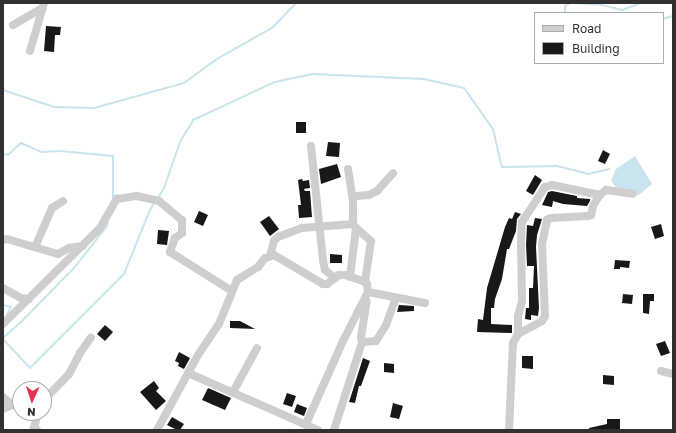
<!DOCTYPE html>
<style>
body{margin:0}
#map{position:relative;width:676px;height:433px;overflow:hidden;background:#fff;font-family:"Golos Text",sans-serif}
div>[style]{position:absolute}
.water>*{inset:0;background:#cae4ee}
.stream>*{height:2px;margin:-1px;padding:0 1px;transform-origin:1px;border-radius:1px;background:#cae4ee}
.building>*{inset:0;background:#181818}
.minor>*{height:8px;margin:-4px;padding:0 4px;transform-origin:4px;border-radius:4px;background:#cecece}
span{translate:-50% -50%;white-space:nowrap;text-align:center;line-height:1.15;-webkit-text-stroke:4px #fff;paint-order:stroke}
.frame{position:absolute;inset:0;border:4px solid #313131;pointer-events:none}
.legend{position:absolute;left:534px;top:12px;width:130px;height:52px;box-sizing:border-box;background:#fff;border:1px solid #adadad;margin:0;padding:5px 7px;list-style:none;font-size:12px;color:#313131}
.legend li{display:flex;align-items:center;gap:8px;height:20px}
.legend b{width:20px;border:1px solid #adadad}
.north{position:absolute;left:12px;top:381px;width:40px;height:40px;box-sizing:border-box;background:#fff;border:1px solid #adadad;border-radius:50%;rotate:183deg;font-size:11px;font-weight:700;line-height:16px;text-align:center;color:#313131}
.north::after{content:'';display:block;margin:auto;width:14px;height:18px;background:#eb2f53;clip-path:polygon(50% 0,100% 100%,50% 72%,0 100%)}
</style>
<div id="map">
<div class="water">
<div style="clip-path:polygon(635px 156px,652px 184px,639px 195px,624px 197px,611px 181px,616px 169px)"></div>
</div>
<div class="stream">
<div style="left:576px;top:3px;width:26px;rotate:4deg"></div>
<div style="left:602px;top:5px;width:21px;rotate:14deg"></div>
<div style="left:622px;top:10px;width:20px;rotate:-20deg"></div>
<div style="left:565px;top:13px;width:7px;rotate:-90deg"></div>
<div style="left:565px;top:6px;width:6px;rotate:-31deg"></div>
<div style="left:663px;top:19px;width:10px;rotate:-17deg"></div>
<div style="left:3px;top:90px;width:54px;rotate:18.4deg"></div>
<div style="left:54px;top:107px;width:40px;rotate:1.4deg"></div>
<div style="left:94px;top:108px;width:93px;rotate:-15.5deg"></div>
<div style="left:184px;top:83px;width:41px;rotate:-36deg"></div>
<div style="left:217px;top:59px;width:64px;rotate:-29.7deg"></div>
<div style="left:273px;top:27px;width:33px;rotate:-46deg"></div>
<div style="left:3px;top:155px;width:6px;rotate:-9deg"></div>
<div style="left:9px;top:154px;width:16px;rotate:-43deg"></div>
<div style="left:21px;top:143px;width:22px;rotate:24deg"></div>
<div style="left:41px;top:152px;width:19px;rotate:-3deg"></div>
<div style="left:60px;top:151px;width:53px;rotate:5.4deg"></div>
<div style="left:113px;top:156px;width:43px;rotate:90deg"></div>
<div style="left:158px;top:198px;width:12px;rotate:-59deg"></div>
<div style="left:164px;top:188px;width:49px;rotate:-70.8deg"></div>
<div style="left:180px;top:142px;width:26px;rotate:-59deg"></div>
<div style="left:193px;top:120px;width:90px;rotate:-24.9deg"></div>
<div style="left:275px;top:82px;width:38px;rotate:-12deg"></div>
<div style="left:312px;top:74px;width:112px;rotate:2.6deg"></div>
<div style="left:424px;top:79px;width:41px;rotate:12.7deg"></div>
<div style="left:464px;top:88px;width:50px;rotate:54.7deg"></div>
<div style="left:493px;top:129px;width:39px;rotate:77deg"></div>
<div style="left:502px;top:167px;width:55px;rotate:-1deg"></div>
<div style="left:557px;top:166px;width:32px;rotate:14deg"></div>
<div style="left:588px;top:174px;width:22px;rotate:-13deg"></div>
<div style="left:3px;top:305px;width:8px;rotate:14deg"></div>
<div style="left:11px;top:307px;width:9px;rotate:117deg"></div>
<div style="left:3px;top:338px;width:24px;rotate:-42deg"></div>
<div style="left:21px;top:322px;width:76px;rotate:-45.5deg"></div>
<div style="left:74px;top:268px;width:53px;rotate:-51.8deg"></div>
<div style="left:107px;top:226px;width:4px;rotate:-76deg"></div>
<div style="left:3px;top:339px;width:40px;rotate:47deg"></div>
<div style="left:30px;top:368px;width:133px;rotate:-45deg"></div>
<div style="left:124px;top:274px;width:67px;rotate:-68deg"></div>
<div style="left:149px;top:212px;width:10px;rotate:-61deg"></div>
</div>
<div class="building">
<div style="clip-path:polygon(46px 26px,61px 27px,60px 35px,55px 35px,54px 52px,44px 51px)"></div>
<div style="clip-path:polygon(296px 122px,306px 122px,306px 133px,296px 133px)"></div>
<div style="clip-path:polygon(328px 142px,340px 143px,339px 157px,326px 156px)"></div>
<div style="clip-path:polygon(603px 150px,610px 154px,605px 164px,598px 161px)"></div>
<div style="clip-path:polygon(337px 164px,341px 177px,321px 184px,319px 169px)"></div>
<div style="clip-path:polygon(535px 175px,542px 180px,533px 195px,526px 191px)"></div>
<div style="clip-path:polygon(302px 179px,303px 181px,309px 180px,310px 188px,304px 189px,305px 191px,310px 191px,312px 217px,299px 218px,298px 205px,301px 205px,298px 180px)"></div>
<div style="clip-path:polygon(552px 191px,577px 196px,577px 198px,590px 199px,590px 201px,587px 206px,563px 204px,553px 201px,552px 207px,542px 205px,548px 192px)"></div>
<div style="clip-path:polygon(199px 211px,208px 215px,203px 226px,194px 222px)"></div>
<div style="clip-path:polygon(515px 212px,521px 214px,517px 219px,516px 231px,509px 249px,507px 249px,502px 279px,495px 299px,494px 308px,491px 308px,491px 324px,512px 325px,512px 333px,477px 332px,478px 319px,483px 320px,487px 288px,505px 227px,509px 218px,512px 219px)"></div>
<div style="clip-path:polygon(269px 216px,279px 229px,270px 236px,260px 222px)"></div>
<div style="clip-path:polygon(535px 218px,542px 219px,537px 235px,536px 247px,539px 308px,538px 316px,531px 315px,531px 320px,525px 319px,526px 308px,529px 308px,529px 288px,533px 288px,534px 266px,527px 266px,526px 245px,527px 225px,533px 226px)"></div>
<div style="clip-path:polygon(661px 224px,664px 236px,655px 239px,651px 227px)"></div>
<div style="clip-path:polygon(158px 230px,169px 231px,167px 245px,157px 244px)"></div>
<div style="clip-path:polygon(330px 254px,342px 255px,342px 263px,330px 263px)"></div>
<div style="clip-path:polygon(615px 260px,630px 261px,629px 268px,620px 267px,620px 269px,614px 269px)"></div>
<div style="clip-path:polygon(623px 294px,633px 295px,632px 304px,622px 303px)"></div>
<div style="clip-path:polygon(643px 294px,654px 294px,654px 301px,650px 301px,649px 314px,643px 313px)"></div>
<div style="clip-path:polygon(399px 305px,414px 306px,414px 311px,397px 312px)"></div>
<div style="clip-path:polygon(230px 321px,240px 321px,255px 329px,230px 328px)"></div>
<div style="clip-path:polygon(105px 325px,113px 332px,105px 341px,97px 334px)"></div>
<div style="clip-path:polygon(665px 341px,670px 353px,661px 356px,656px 344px)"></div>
<div style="clip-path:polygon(179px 352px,190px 358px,184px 369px,178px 366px,179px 363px,175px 361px)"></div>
<div style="clip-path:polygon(522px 356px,533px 356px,533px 369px,522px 368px)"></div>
<div style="clip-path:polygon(363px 358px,370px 361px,361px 386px,359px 386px,355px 403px,349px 402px)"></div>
<div style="clip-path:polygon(384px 363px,394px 364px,394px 373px,384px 372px)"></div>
<div style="clip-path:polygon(603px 375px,614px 376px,614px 385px,603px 384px)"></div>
<div style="clip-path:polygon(154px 381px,159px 388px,156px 391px,166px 401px,156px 410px,140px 392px)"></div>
<div style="clip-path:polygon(208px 388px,231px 398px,225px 410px,202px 400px)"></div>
<div style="clip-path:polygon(287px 393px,296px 396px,292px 407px,283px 404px)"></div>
<div style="clip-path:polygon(393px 403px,403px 406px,399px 419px,390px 417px)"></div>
<div style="clip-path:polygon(297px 404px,307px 408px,304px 416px,294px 412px)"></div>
<div style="clip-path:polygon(172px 417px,184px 424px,180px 430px,177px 430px,167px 425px)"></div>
<div style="clip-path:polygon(607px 419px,620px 419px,620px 430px,589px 430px,589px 428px,607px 424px)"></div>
</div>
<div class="minor">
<div style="left:13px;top:25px;width:34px;rotate:-30deg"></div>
<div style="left:30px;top:51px;width:50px;rotate:-73.7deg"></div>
<div style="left:311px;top:146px;width:115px;rotate:84deg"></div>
<div style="left:323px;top:260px;width:10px;rotate:79deg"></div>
<div style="left:325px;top:270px;width:13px;rotate:39deg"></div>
<div style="left:348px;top:169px;width:30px;rotate:81deg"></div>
<div style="left:3px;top:240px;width:4px;rotate:-14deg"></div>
<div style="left:7px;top:239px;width:53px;rotate:16.4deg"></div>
<div style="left:58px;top:254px;width:13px;rotate:-29deg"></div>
<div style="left:69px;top:248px;width:14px;rotate:-8deg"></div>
<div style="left:35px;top:247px;width:43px;rotate:-66.4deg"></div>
<div style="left:52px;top:208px;width:13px;rotate:-32deg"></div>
<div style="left:270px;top:256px;width:16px;rotate:-75deg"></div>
<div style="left:274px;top:241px;width:6px;rotate:-45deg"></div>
<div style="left:278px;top:237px;width:26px;rotate:-21deg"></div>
<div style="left:302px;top:228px;width:51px;rotate:-4.5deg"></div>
<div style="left:350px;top:277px;width:49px;rotate:-83deg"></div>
<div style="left:365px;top:282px;width:41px;rotate:-81.7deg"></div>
<div style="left:371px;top:241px;width:20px;rotate:-139deg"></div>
<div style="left:356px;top:228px;width:5px;rotate:-127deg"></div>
<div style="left:353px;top:224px;width:25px;rotate:-90deg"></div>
<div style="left:353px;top:199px;width:4px;rotate:-45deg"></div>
<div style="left:356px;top:196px;width:13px;rotate:-4deg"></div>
<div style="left:369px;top:195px;width:9px;rotate:-27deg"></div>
<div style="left:377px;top:191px;width:24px;rotate:-48deg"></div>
<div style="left:3px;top:288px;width:21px;rotate:29deg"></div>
<div style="left:21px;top:298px;width:8px;rotate:7deg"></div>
<div style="left:3px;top:324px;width:136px;rotate:-44.7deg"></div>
<div style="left:100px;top:228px;width:34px;rotate:-60deg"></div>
<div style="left:117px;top:199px;width:20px;rotate:-9deg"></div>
<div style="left:137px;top:196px;width:23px;rotate:13deg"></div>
<div style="left:159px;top:201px;width:30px;rotate:40deg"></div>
<div style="left:182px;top:220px;width:13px;rotate:90deg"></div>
<div style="left:182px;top:233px;width:9px;rotate:144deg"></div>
<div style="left:175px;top:238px;width:15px;rotate:110deg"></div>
<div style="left:170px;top:252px;width:73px;rotate:32.2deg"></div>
<div style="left:518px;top:334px;width:18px;rotate:-90deg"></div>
<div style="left:518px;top:316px;width:16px;rotate:-75deg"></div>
<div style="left:522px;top:301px;width:56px;rotate:-91deg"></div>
<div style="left:521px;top:245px;width:23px;rotate:-88deg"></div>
<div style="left:522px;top:222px;width:42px;rotate:-56.7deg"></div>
<div style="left:545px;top:187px;width:7px;rotate:-16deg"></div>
<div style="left:552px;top:185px;width:49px;rotate:11.8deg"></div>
<div style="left:362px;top:342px;width:5px;rotate:-101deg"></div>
<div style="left:361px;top:337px;width:36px;rotate:-81deg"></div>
<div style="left:661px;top:371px;width:12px;rotate:14deg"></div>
<div style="left:188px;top:373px;width:142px;rotate:23.7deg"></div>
<div style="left:233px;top:392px;width:50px;rotate:-61.4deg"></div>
<div style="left:3px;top:397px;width:12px;rotate:42deg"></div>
<div style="left:12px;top:405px;width:4px"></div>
<div style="left:16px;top:405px;width:7px;rotate:-56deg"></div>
<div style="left:44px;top:400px;width:36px;rotate:-46deg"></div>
<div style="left:69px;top:374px;width:24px;rotate:-62deg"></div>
<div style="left:80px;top:353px;width:19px;rotate:-55deg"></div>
<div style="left:3px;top:409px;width:10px;rotate:-24deg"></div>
<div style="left:306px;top:424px;width:91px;rotate:-66deg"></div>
<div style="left:343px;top:341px;width:55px;rotate:-63deg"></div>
<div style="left:37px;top:430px;width:4px;rotate:-146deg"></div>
<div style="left:34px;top:428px;width:16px;rotate:-75deg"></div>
<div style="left:157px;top:430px;width:85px;rotate:-61.3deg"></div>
<div style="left:198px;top:355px;width:37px;rotate:-56deg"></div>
<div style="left:219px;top:324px;width:48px;rotate:-67.8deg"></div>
<div style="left:237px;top:280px;width:25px;rotate:-32deg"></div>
<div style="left:258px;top:267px;width:11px;rotate:-52deg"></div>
<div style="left:265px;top:258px;width:9px;rotate:-18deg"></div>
<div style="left:274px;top:255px;width:57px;rotate:30.6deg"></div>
<div style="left:323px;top:284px;width:4px"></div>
<div style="left:327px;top:284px;width:15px;rotate:-37deg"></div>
<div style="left:339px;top:275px;width:6px"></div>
<div style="left:345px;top:275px;width:21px;rotate:19deg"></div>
<div style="left:365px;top:282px;width:3px;rotate:45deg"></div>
<div style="left:367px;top:284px;width:8px;rotate:83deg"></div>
<div style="left:368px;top:292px;width:58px;rotate:10.9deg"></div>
<div style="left:334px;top:430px;width:92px;rotate:-72.3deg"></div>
<div style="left:362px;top:342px;width:14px;rotate:-4deg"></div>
<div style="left:376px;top:341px;width:19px;rotate:-58deg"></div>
<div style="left:386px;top:325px;width:29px;rotate:-70deg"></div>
<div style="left:509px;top:430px;width:87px;rotate:-87.4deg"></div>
<div style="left:513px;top:343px;width:10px;rotate:-61deg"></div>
<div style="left:518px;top:334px;width:27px;rotate:-28deg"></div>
<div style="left:542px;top:321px;width:6px;rotate:-59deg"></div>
<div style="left:545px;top:316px;width:72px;rotate:-92.4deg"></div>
<div style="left:542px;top:244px;width:25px;rotate:-78deg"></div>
<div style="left:547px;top:220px;width:4px;rotate:-27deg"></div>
<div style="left:551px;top:218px;width:37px;rotate:-3deg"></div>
<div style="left:588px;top:216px;width:3px;rotate:-18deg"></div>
<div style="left:591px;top:215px;width:9px;rotate:-77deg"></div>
<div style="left:593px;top:206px;width:13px;rotate:-58deg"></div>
<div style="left:600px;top:195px;width:8px;rotate:-40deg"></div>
<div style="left:606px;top:190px;width:27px;rotate:8deg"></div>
</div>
<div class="frame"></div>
<ul class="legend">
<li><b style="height:5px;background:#cecece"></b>Road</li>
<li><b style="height:11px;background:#181818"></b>Building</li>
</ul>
<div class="north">N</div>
</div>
